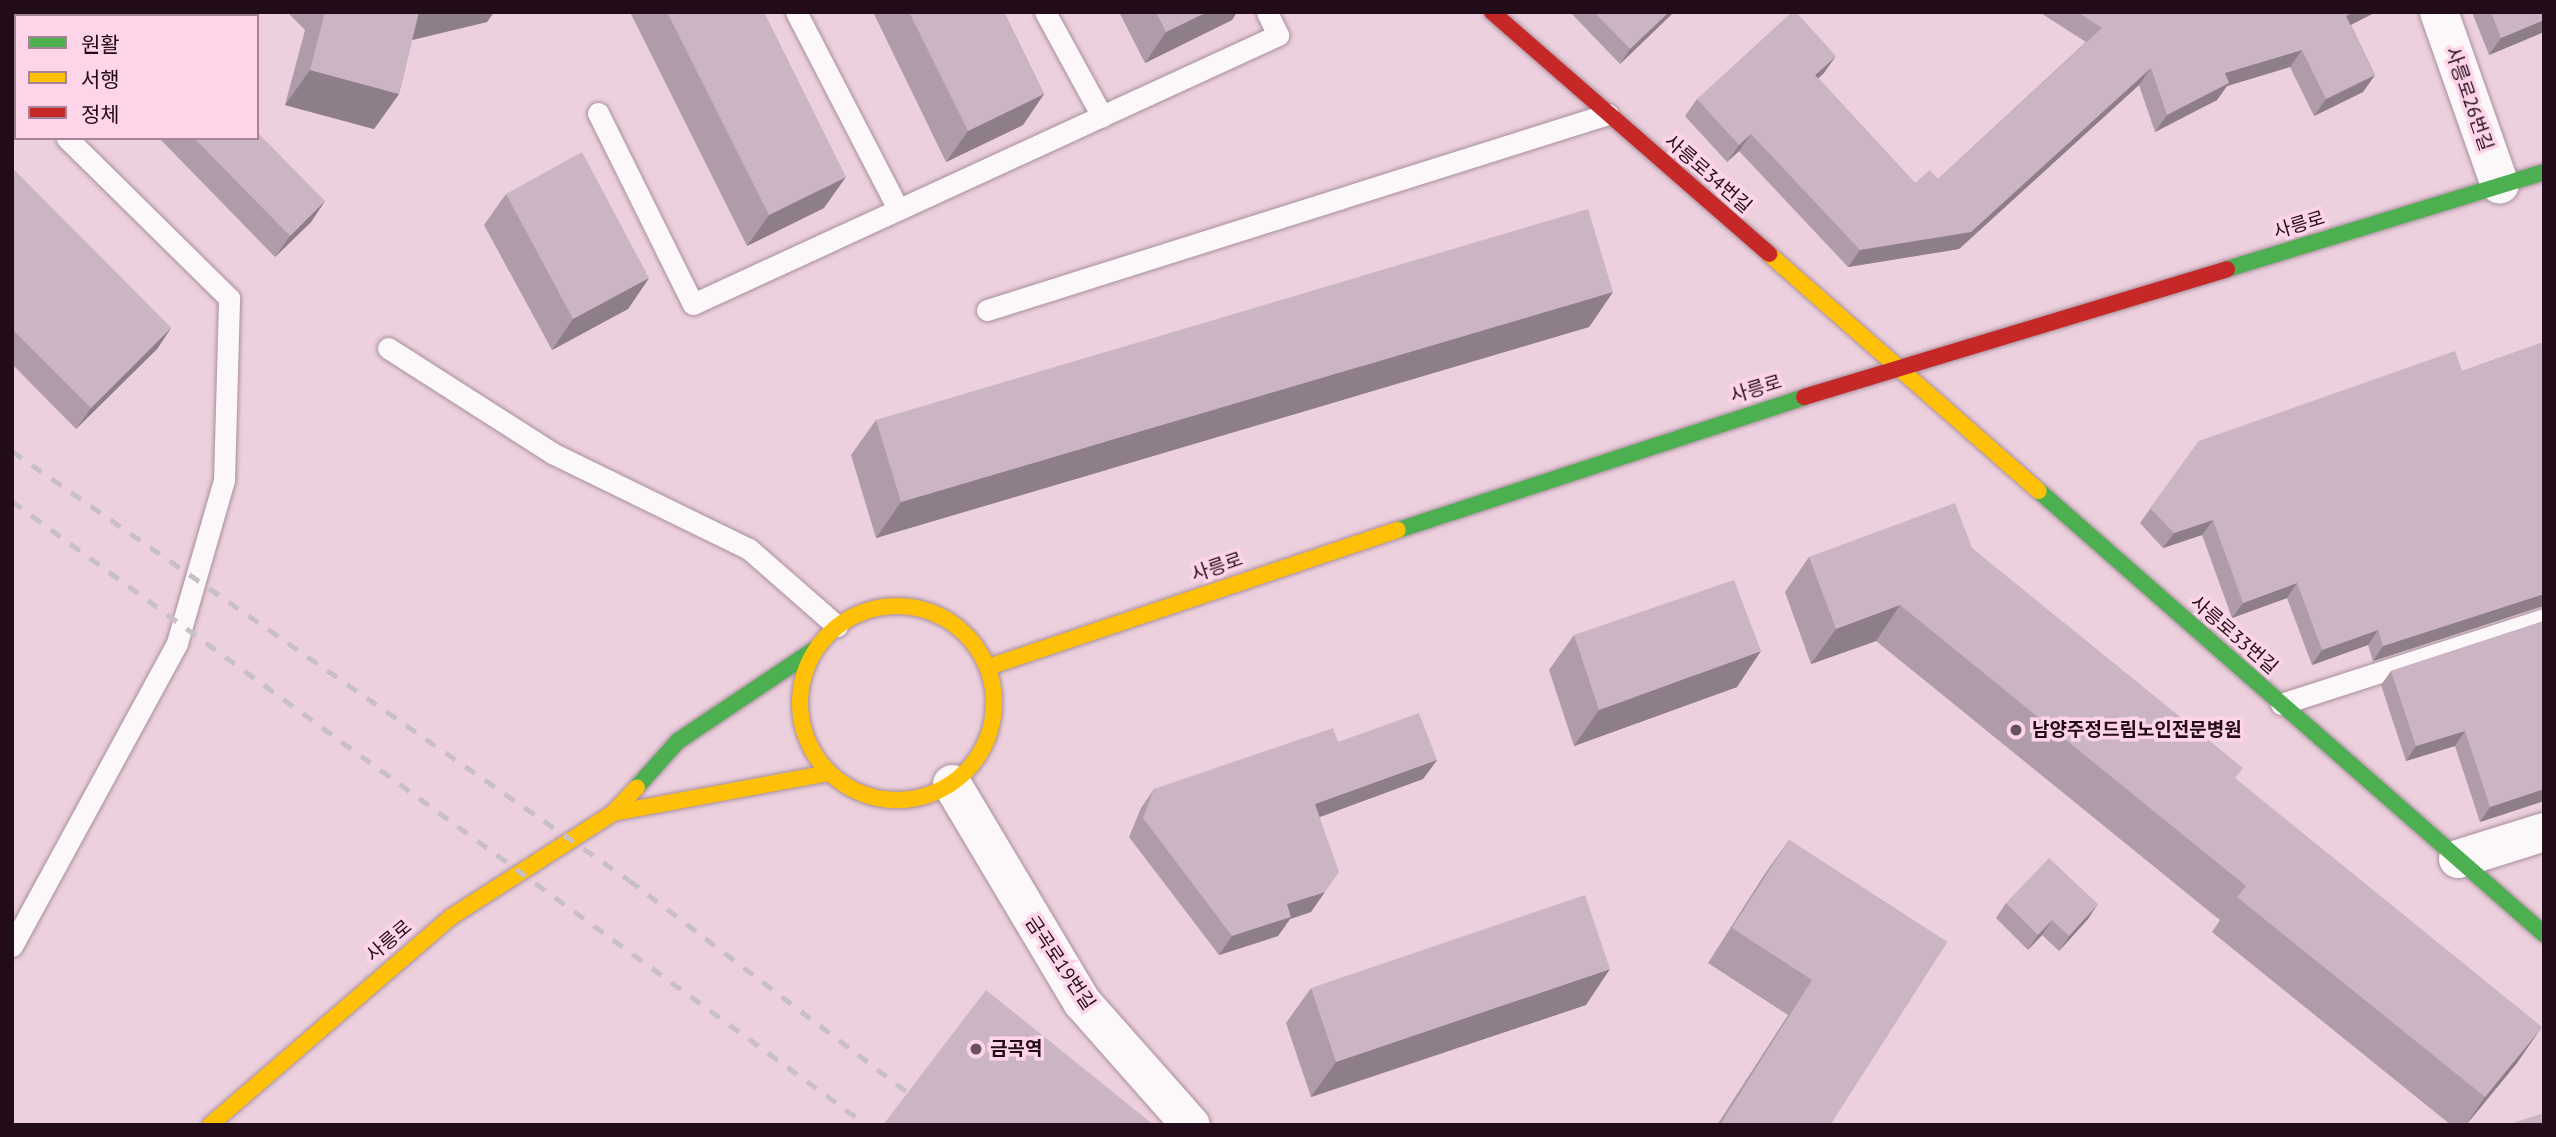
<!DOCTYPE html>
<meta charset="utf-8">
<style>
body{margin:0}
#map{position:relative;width:2556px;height:1137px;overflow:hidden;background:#edd0de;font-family:"PT Sans","Noto Sans KR",sans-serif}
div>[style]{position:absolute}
.roads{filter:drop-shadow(0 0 2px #a78f9b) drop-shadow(0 0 2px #a78f9b)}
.lane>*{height:21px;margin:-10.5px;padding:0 10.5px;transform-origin:10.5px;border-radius:10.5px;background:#fcf8fa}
.street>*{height:38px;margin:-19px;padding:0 19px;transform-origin:19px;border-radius:19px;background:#fcf8fa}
.fast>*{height:16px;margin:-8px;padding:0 8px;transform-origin:8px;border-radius:8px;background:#4caf50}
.slow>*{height:16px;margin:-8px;padding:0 8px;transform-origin:8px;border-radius:8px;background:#ffc107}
.slow>.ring{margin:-8px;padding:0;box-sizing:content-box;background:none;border:16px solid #ffc107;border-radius:50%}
.jam>*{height:16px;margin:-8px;padding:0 8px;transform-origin:8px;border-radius:8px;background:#c62828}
.rail>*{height:5px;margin-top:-2.5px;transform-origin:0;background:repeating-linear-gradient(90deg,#c8c0c4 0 12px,transparent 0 24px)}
.wall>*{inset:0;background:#af9ba9}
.shaded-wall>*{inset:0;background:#8e7e89}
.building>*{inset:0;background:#cbb4c4}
.dots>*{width:19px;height:19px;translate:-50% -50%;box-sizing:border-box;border:4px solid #fed4e9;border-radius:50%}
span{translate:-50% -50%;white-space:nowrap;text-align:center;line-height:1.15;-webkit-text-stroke:7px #fed4e9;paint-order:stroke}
.street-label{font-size:19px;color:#230c19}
.poi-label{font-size:19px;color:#230c19;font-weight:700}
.left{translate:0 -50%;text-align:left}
.frame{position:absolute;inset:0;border:14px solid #230c19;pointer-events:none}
.legend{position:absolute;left:14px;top:14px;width:245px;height:126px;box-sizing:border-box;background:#fed4e9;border:2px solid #a68496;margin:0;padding:9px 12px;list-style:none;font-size:21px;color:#230c19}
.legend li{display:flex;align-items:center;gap:14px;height:35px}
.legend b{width:35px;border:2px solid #a68496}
</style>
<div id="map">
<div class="roads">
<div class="lane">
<div style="left:796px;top:12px;width:222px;rotate:62.6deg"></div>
<div style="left:1045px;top:12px;width:119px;rotate:61.3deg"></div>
<div style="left:12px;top:85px;width:5px;rotate:37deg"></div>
<div style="left:598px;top:113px;width:213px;rotate:63.6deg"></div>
<div style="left:693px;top:304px;width:644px;rotate:-24.69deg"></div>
<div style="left:1278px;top:35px;width:25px;rotate:-116deg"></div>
<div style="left:987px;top:310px;width:651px;rotate:-17.52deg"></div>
<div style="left:388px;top:348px;width:195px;rotate:32.6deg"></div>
<div style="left:552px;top:453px;width:219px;rotate:26deg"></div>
<div style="left:749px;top:549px;width:117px;rotate:41.2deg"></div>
<div style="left:2281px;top:704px;width:276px;rotate:-17.9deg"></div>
<div style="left:12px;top:946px;width:345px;rotate:-61.4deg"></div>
<div style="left:177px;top:643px;width:170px;rotate:-73.9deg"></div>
<div style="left:224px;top:480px;width:182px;rotate:-88.4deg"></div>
<div style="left:229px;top:298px;width:228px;rotate:-135.4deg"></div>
</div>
<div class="street">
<div style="left:2439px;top:12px;width:183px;rotate:70.6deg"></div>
<div style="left:952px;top:784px;width:254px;rotate:59.2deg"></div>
<div style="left:1082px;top:1002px;width:164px;rotate:48.5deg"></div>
<div style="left:2458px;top:859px;width:90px;rotate:-17.4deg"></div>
</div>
<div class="fast">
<div style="left:2227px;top:269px;width:332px;rotate:-17deg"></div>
<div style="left:2039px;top:491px;width:672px;rotate:41.26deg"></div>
<div style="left:1398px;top:530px;width:427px;rotate:-18.1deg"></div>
<div style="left:637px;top:787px;width:62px;rotate:-48.3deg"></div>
<div style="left:678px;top:741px;width:164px;rotate:-33.8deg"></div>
</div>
<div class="slow">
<div style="left:1769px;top:254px;width:359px;rotate:41.3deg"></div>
<div class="ring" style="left:800px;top:606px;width:178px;height:178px"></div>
<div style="left:988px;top:667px;width:432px;rotate:-18.5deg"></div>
<div style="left:613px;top:813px;width:220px;rotate:-10.5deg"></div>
<div style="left:210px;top:1125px;width:318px;rotate:-40.8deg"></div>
<div style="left:451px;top:917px;width:193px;rotate:-32.7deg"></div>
<div style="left:613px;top:813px;width:35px;rotate:-47deg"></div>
</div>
<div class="jam">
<div style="left:1492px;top:12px;width:368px;rotate:41.1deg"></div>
<div style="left:1804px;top:397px;width:442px;rotate:-16.8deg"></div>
</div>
</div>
<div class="rail">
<div style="left:12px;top:451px;width:751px;rotate:34.81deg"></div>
<div style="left:629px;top:880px;width:405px;rotate:37.3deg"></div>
<div style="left:12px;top:501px;width:1058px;rotate:36.12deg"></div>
</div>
<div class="wall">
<div style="clip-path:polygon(287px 12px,494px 12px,487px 22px,412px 40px,399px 94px,374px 129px,285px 105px,305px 30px)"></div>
<div style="clip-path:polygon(630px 12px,764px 12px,824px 208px,747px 246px)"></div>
<div style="clip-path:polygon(873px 12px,1004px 12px,1044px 94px,1023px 125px,946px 162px)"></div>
<div style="clip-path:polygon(1119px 12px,1237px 12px,1232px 20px,1145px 63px)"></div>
<div style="clip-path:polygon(1570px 12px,1674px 12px,1620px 64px)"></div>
<div style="clip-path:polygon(2039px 12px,2376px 12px,2351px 25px,2375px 75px,2363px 92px,2314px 116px,2290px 67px,2227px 86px,2217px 100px,2155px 132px,2139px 85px,1959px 249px,1848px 267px,1739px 151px,1727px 162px,1685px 116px,1697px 99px,1824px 73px,1818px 78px,1915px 183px,1938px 179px,2086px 42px)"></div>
<div style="clip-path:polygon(2472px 12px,2544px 12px,2544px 32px,2489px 55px)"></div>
<div style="clip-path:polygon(159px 138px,257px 138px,325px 201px,311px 222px,275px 257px)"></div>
<div style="clip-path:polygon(12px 168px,171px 328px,157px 349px,76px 429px,12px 364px)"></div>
<div style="clip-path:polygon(506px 194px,649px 278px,628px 309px,552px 350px,484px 225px)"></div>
<div style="clip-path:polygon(1613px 292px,1589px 327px,876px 538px,851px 455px,876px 420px)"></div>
<div style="clip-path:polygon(2544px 342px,2544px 607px,2540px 607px,2373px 661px,2368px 645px,2312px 665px,2287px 598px,2232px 618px,2202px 535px,2163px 548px,2140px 523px,2199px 441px,2462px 371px)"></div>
<div style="clip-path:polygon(1972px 548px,2236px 779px,2517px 1063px,2466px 1125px,2451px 1125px,2212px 932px,2220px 920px,1876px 641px,1811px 664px,1785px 592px,1809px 557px)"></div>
<div style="clip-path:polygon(2544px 621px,2544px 801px,2480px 822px,2455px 746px,2406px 761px,2381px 685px,2391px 671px)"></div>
<div style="clip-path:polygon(1574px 635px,1737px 687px,1574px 746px,1549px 670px)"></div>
<div style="clip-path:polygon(1338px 742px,1437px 760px,1423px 779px,1319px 817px,1311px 912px,1290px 919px,1278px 936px,1219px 955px,1129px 837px,1141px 808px,1154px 789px)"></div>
<div style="clip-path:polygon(1789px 840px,1947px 942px,1830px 1125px,1717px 1125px,1788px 1015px,1708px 963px,1764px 875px)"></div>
<div style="clip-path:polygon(2006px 903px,2088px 919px,2059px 951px,2042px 935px,2028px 950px,1996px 918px)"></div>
<div style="clip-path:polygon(1311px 988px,1586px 1005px,1311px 1097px,1286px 1023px)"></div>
</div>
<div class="shaded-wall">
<div style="clip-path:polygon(417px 12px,494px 12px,487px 22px,395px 44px)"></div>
<div style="clip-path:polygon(1207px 12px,1237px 12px,1232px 20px,1145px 63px,1166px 32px)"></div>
<div style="clip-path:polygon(1669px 12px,1674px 12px,1620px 64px,1630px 49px)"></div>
<div style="clip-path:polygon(2354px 12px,2376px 12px,2334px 33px,2346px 16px)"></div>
<div style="clip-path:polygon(2544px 20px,2544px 32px,2489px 55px,2501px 38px)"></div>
<div style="clip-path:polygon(2302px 50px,2290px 67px,2227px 86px,2217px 100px,2155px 132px,2167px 115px,2225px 73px)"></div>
<div style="clip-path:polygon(1836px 56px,1824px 73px,1803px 92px,1815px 75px)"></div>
<div style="clip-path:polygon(2151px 68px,2139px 85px,1959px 249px,1848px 267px,1860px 250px)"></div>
<div style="clip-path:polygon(310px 70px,399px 94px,374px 129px,285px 105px)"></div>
<div style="clip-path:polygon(2375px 75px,2363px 92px,2314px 116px,2326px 99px)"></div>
<div style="clip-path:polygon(1044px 94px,1023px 125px,946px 162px,968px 131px)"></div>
<div style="clip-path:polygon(1751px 134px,1739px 151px,1727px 162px,1739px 145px)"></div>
<div style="clip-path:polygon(846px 177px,824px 208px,747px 246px,769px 215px)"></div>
<div style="clip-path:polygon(325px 201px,311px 222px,275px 257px,290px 236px)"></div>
<div style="clip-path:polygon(649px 278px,628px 309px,552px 350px,573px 319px)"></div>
<div style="clip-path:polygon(1613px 292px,1589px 327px,876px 538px,901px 502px)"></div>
<div style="clip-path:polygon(171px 328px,157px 349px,76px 429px,91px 408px)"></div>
<div style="clip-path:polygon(2213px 520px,2202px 535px,2163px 548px,2174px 533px)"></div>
<div style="clip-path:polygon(2297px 583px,2287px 598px,2232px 618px,2243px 603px)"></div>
<div style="clip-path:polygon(2544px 594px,2544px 607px,2540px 607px,2373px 661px,2383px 646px)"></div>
<div style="clip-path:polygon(1900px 605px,1876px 641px,1811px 664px,1836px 629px)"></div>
<div style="clip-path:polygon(2378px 630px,2368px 645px,2312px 665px,2322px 650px)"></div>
<div style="clip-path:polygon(1761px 651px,1737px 687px,1574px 746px,1599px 710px)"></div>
<div style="clip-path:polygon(2465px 731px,2455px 746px,2406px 761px,2416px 746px)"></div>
<div style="clip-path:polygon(1437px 760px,1423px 779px,1301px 824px,1315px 804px)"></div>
<div style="clip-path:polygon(2544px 789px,2544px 801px,2480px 822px,2490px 807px)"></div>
<div style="clip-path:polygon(1325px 892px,1311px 912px,1290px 919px,1278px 936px,1219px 955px,1232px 936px,1287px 904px)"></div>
<div style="clip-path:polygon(2098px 904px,2088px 919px,2059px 951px,2069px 936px)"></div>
<div style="clip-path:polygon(2052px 920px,2042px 935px,2028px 950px,2038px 935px)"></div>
<div style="clip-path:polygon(1610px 969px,1586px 1005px,1311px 1097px,1336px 1062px)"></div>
<div style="clip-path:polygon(2542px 1027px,2517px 1063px,2466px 1125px,2485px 1097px)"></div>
</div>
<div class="building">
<div style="clip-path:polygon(115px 12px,140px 12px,144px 16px,111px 16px)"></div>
<div style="clip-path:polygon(325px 12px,419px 12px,399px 94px,310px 70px)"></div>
<div style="clip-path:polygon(667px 12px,764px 12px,846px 177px,769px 215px)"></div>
<div style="clip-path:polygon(909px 12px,1004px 12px,1044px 94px,968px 131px)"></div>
<div style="clip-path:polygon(1156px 12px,1207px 12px,1166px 32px)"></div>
<div style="clip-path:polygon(1594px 12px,1669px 12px,1630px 49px)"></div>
<div style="clip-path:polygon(1792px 12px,1796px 12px,1836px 56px,1815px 75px,1915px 183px,1930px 170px,1938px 179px,2102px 28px,2077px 12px,2354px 12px,2346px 16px,2375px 75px,2326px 99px,2302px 50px,2225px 73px,2229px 83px,2167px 115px,2151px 68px,1971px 232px,1860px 250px,1751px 134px,1739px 145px,1697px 99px)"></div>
<div style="clip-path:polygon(2491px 12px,2544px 12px,2544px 20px,2501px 38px)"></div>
<div style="clip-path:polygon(257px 132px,325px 201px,290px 236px,194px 138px,257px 138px)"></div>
<div style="clip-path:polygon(582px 152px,649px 278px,573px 319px,506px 194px)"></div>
<div style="clip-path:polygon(12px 168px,171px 328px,91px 408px,12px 329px)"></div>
<div style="clip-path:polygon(1588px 209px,1613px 292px,901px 502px,876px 420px)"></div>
<div style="clip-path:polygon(2544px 342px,2544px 594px,2383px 646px,2378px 630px,2322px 650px,2297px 583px,2243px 603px,2213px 520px,2174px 533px,2150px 508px,2199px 441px,2455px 351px,2462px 371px)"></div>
<div style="clip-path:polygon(1955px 503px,1972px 548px,2243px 768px,2235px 778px,2542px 1027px,2485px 1097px,2237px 897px,2246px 886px,1900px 605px,1836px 629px,1809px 557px)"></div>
<div style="clip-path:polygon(1734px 580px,1761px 651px,1599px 710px,1574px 635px)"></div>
<div style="clip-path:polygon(2544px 621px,2544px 789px,2490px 807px,2465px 731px,2416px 746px,2391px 671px)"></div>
<div style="clip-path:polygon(1419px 713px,1437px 760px,1315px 804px,1339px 872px,1325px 892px,1287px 904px,1291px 917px,1232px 936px,1143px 818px,1154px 789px,1333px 728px,1338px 742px)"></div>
<div style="clip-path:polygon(1789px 840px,1947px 942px,1830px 1125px,1720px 1125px,1812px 980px,1732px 928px)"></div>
<div style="clip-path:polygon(2049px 858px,2098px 904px,2069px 936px,2052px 920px,2038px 935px,2006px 903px)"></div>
<div style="clip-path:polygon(1585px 895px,1610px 969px,1336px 1062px,1311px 988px)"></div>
<div style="clip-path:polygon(986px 990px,1154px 1125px,883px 1125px)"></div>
<div style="clip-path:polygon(2544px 1113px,2544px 1125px,2507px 1125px)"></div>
</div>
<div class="dots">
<div style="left:2016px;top:730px;background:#6a515e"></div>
<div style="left:976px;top:1049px;background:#6a515e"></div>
</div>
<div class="street-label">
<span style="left:2469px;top:99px;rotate:71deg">사릉로26번길</span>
<span style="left:1708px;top:174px;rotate:41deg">사릉로34번길</span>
<span style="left:2299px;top:225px;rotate:-17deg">사릉로</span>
<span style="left:1756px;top:389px;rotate:-17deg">사릉로</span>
<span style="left:1217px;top:567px;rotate:-19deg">사릉로</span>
<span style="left:2234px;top:635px;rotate:41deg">사릉로33번길</span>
<span style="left:389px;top:941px;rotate:-40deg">사릉로</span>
<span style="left:1060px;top:963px;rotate:56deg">금곡로19번길</span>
</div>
<div class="poi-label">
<span class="left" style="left:2032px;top:730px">남양주정드림노인전문병원</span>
<span class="left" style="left:990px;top:1049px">금곡역</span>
</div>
<div class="frame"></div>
<ul class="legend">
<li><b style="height:9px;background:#4caf50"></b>원활</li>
<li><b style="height:9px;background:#ffc107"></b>서행</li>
<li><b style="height:9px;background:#c62828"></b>정체</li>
</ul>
</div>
